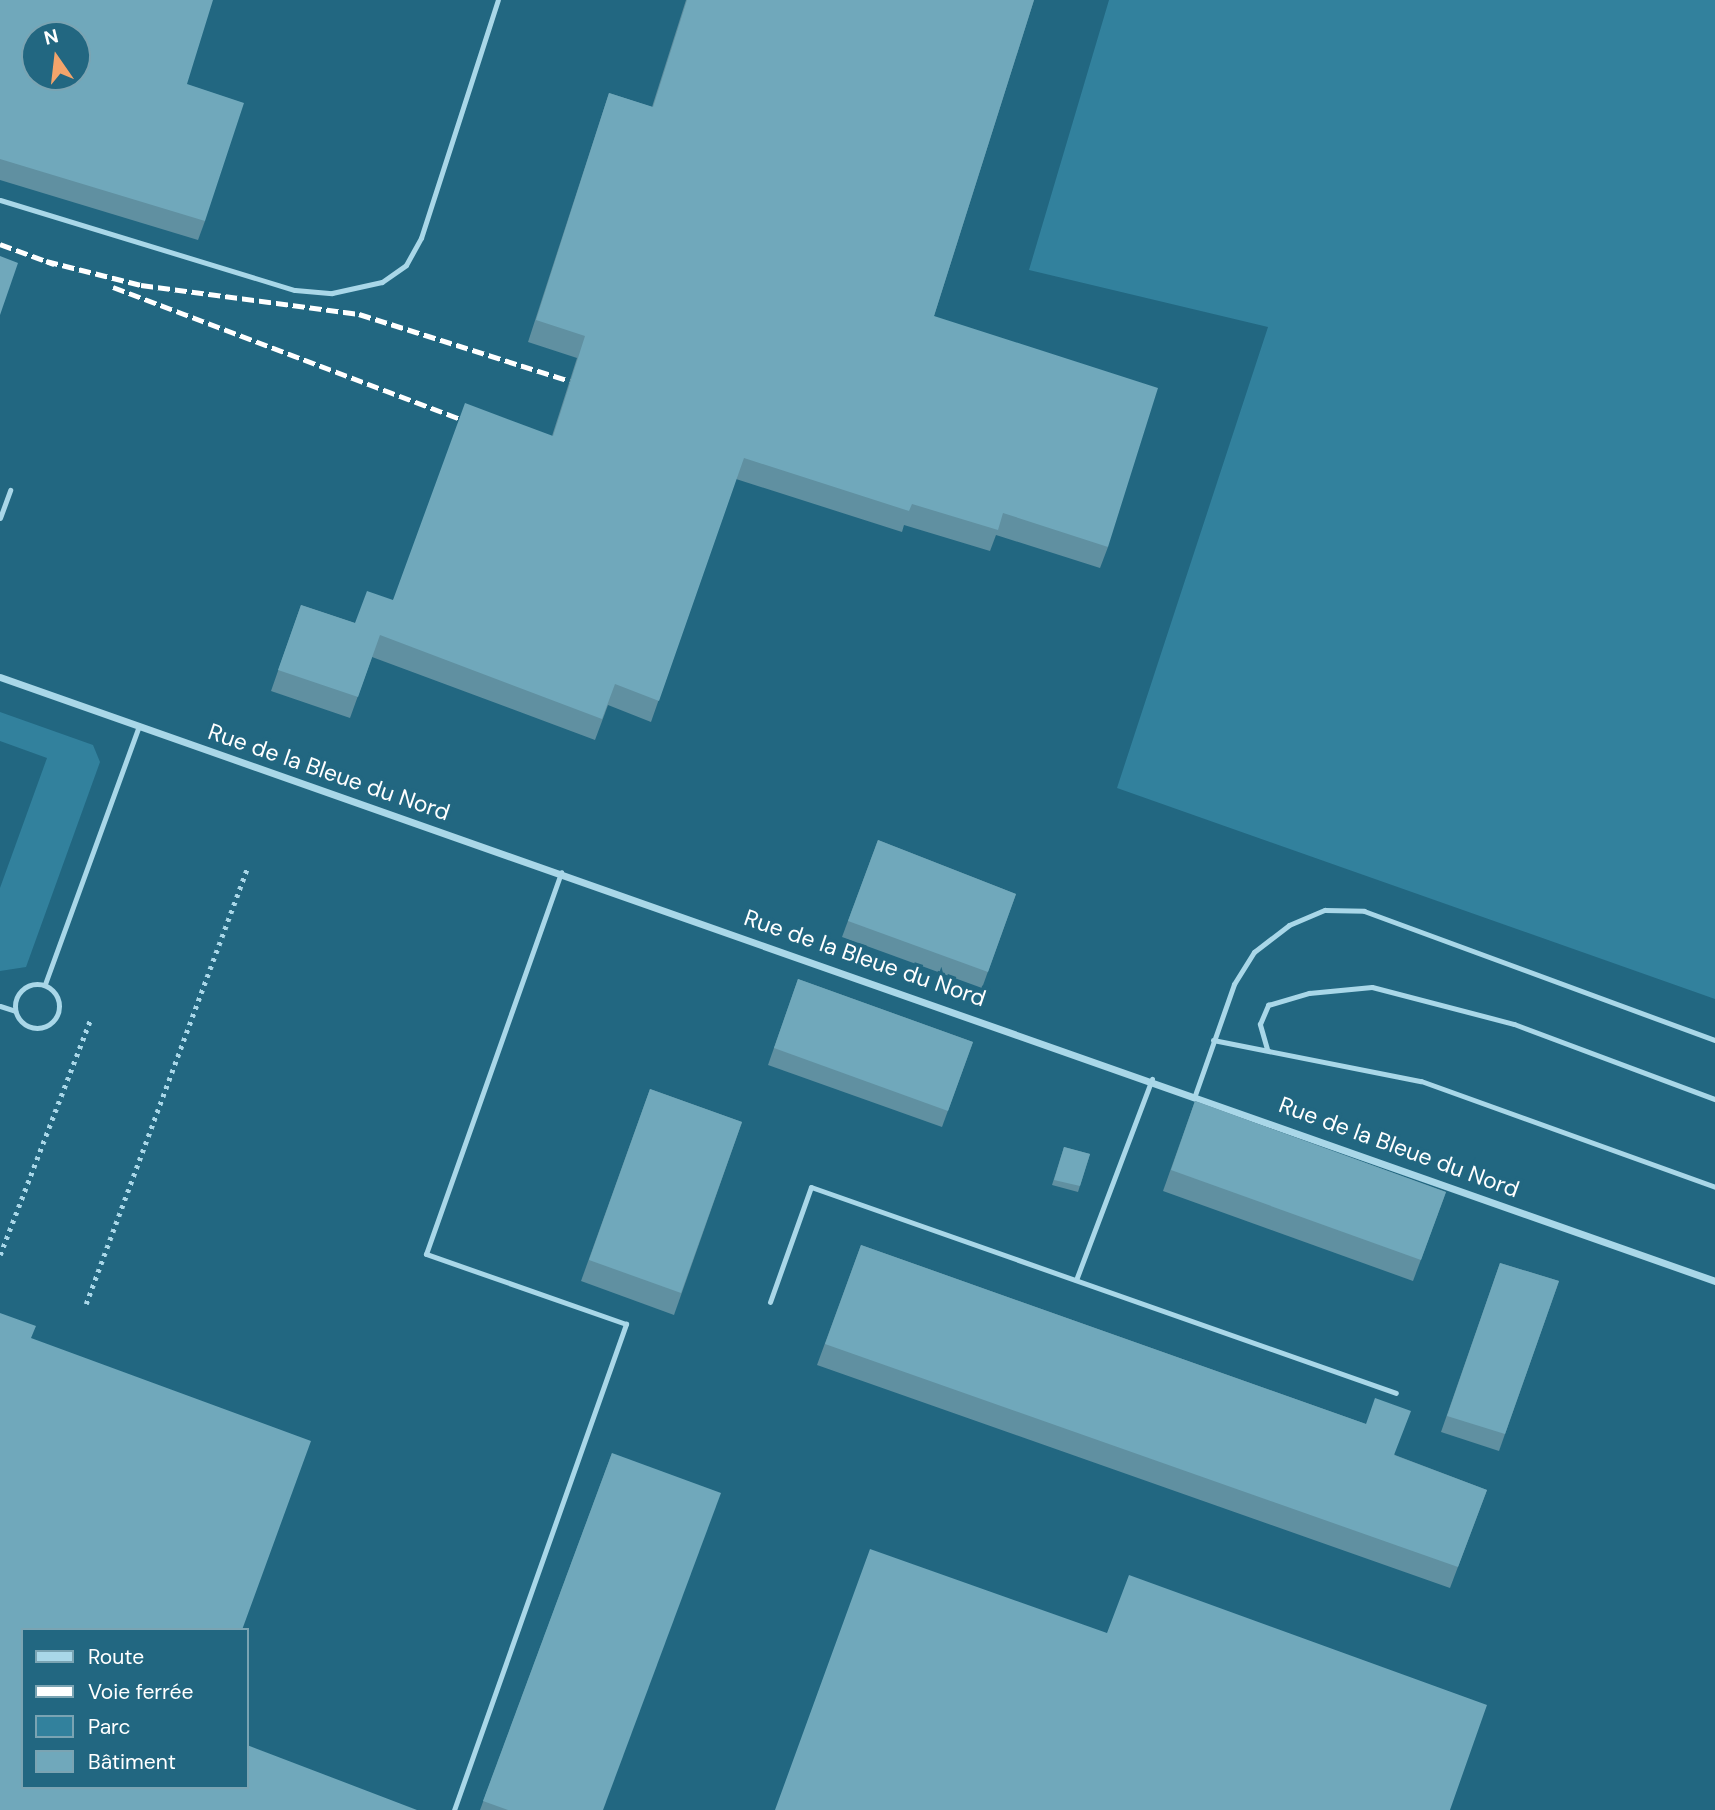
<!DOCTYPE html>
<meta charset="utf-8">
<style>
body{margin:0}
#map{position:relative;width:1715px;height:1810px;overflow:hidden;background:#226781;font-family:"DM Sans",sans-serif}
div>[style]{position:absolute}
.green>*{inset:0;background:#32819d}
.path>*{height:4.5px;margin-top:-2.25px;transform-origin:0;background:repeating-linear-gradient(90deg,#a9d7e8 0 3.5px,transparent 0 8.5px)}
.lane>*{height:5px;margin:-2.5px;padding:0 2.5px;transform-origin:2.5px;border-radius:2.5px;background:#a9d7e8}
.lane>.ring{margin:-2.5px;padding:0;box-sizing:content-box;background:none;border:5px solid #a9d7e8;border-radius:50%}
.street>*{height:7px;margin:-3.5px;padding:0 3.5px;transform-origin:3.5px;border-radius:3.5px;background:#a9d7e8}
.rail>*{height:5px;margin-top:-2.5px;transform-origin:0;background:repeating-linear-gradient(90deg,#fff 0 12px,transparent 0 17px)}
.wall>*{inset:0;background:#6090a1}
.building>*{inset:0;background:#70a8bb}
span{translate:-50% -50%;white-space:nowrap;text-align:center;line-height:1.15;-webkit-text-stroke:7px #226781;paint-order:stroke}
.street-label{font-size:23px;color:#fff}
.legend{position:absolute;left:21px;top:1628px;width:228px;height:161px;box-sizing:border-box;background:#226781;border:2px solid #7aa4b3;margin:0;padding:9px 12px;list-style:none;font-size:21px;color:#fff}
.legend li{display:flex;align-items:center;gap:14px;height:35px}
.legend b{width:35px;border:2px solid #7aa4b3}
.north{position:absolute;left:21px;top:21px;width:70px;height:70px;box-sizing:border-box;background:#226781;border:2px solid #7aa4b3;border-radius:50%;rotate:346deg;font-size:19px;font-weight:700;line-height:28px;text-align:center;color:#fff}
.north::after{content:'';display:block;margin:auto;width:24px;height:32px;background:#f3a46b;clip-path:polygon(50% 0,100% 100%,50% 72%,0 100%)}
</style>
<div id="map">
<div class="green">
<div style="clip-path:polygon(1109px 0,1715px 0,1715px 999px,1117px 788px,1268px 327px,1029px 270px)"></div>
<div style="clip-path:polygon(0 712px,93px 745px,100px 762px,26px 967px,0 971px,0 888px,47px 758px,0 741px)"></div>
</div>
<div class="path">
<div style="left:0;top:1255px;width:251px;rotate:-69deg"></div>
<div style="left:86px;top:1304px;width:464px;rotate:-69.7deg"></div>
</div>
<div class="lane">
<div style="left:0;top:200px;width:308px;rotate:17deg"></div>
<div style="left:295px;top:290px;width:37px;rotate:5deg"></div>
<div style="left:332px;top:293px;width:51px;rotate:-12.4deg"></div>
<div style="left:382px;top:282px;width:29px;rotate:-35deg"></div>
<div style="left:406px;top:265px;width:31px;rotate:-61deg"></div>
<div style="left:421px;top:238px;width:250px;rotate:-72.1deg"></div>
<div style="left:0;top:518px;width:30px;rotate:-70deg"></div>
<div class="ring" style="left:15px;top:984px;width:39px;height:39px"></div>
<div style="left:45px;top:984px;width:275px;rotate:-70deg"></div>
<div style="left:0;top:1006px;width:16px;rotate:18deg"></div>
<div style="left:1213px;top:1040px;width:212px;rotate:11.2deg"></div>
<div style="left:1421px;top:1081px;width:313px;rotate:19.8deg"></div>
<div style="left:1267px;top:1049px;width:26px;rotate:-106deg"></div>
<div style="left:1260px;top:1024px;width:21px;rotate:-67deg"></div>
<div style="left:1268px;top:1005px;width:43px;rotate:-16.3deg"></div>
<div style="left:1309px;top:993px;width:63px;rotate:-5.4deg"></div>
<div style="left:1372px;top:987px;width:147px;rotate:14.6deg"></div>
<div style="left:1514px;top:1024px;width:215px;rotate:20.5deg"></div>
<div style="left:1195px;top:1095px;width:118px;rotate:-70.6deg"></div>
<div style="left:1234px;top:984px;width:38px;rotate:-58deg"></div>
<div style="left:1254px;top:952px;width:44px;rotate:-37.6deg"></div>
<div style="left:1289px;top:925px;width:39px;rotate:-23deg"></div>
<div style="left:1325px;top:910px;width:39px;rotate:1deg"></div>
<div style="left:1364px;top:911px;width:374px;rotate:20.2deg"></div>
<div style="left:1076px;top:1280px;width:215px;rotate:-69.3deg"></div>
<div style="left:770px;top:1302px;width:122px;rotate:-70.4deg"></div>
<div style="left:811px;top:1187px;width:620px;rotate:19.4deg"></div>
<div style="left:454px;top:1810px;width:516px;rotate:-70.51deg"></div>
<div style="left:626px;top:1324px;width:212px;rotate:-160.7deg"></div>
<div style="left:426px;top:1254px;width:405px;rotate:-70.5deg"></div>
</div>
<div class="street">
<div style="left:0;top:677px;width:1818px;rotate:19.4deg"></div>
</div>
<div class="rail">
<div style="left:0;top:244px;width:58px;rotate:20.3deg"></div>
<div style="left:46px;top:261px;width:98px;rotate:14.2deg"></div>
<div style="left:141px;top:285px;width:220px;rotate:7.6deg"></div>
<div style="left:359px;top:314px;width:241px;rotate:17.6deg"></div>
<div style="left:113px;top:287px;width:388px;rotate:20.8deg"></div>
</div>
<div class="wall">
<div style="clip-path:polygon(0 0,187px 84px,205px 221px,198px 240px,0 180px)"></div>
<div style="clip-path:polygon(686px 0,1034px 0,934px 316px,1108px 547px,1100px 568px,996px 535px,990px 551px,904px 525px,902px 532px,736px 479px,651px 722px,608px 705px,595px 740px,372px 657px,350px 718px,271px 691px,301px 605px,355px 623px,393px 600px,552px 436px,577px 358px,528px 342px,609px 93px,652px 107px)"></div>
<div style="clip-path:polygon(878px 840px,1016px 894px,982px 988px,842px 937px)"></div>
<div style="clip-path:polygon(798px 979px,973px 1042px,942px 1127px,768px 1065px)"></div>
<div style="clip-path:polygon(650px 1089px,742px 1122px,674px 1315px,581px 1281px)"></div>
<div style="clip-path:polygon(1195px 1101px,1446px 1192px,1413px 1281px,1163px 1191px)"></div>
<div style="clip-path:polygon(1064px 1147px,1090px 1154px,1078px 1192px,1052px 1185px)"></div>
<div style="clip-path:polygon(861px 1245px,1366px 1424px,1395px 1455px,1487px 1490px,1450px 1588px,817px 1365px)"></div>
<div style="clip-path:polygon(1500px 1263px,1559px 1281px,1499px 1451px,1441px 1432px)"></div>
<div style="clip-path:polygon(612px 1453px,603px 1810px,480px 1810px)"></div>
</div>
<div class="building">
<div style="clip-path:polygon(evenodd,0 0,213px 0,187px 84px,244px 103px,205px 221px,0 159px,0 0,35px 35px,77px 35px,77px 77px,35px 77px,35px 35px)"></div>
<div style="clip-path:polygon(687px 0,1034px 0,934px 316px,1158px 388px,1108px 547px,1003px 513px,998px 530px,912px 504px,909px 511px,744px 458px,659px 701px,615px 684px,602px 719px,380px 635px,358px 697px,278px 670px,301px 605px,355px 623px,367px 591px,393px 600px,465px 403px,553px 436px,585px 336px,536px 320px,609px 93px,653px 107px)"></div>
<div style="clip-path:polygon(0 256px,18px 263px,0 315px)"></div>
<div style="clip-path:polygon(878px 840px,1016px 894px,988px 972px,848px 921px)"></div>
<div style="clip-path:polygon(798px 979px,973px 1042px,948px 1111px,774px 1048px)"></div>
<div style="clip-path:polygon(650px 1089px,742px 1122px,681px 1293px,589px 1260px)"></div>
<div style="clip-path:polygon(1195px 1101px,1446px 1192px,1421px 1260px,1171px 1170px)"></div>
<div style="clip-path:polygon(1064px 1147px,1090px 1154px,1080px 1186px,1054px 1180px)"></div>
<div style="clip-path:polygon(861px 1245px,1366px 1424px,1375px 1398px,1411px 1411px,1394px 1455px,1487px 1490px,1458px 1567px,825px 1344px)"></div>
<div style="clip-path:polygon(1500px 1263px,1559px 1281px,1505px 1434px,1447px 1416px)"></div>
<div style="clip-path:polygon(0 1313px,36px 1326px,31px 1338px,311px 1441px,242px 1630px,23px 1630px,23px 1787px,247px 1787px,247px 1745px,417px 1810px,0 1810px)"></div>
<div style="clip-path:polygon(612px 1453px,721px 1493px,603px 1810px,508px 1810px,483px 1801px)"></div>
<div style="clip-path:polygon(870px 1549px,1107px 1633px,1129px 1575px,1487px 1705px,1450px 1810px,775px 1810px)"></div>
</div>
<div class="street-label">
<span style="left:329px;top:772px;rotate:19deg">Rue de la Bleue du Nord</span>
<span style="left:865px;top:958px;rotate:19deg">Rue de la Bleue du Nord</span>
<span style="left:1399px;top:1147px;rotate:20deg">Rue de la Bleue du Nord</span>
</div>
<ul class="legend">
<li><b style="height:9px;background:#a9d7e8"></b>Route</li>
<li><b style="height:9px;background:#fff"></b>Voie ferrée</li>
<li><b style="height:19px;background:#32819d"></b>Parc</li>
<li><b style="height:19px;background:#70a8bb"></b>Bâtiment</li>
</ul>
<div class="north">N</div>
</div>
